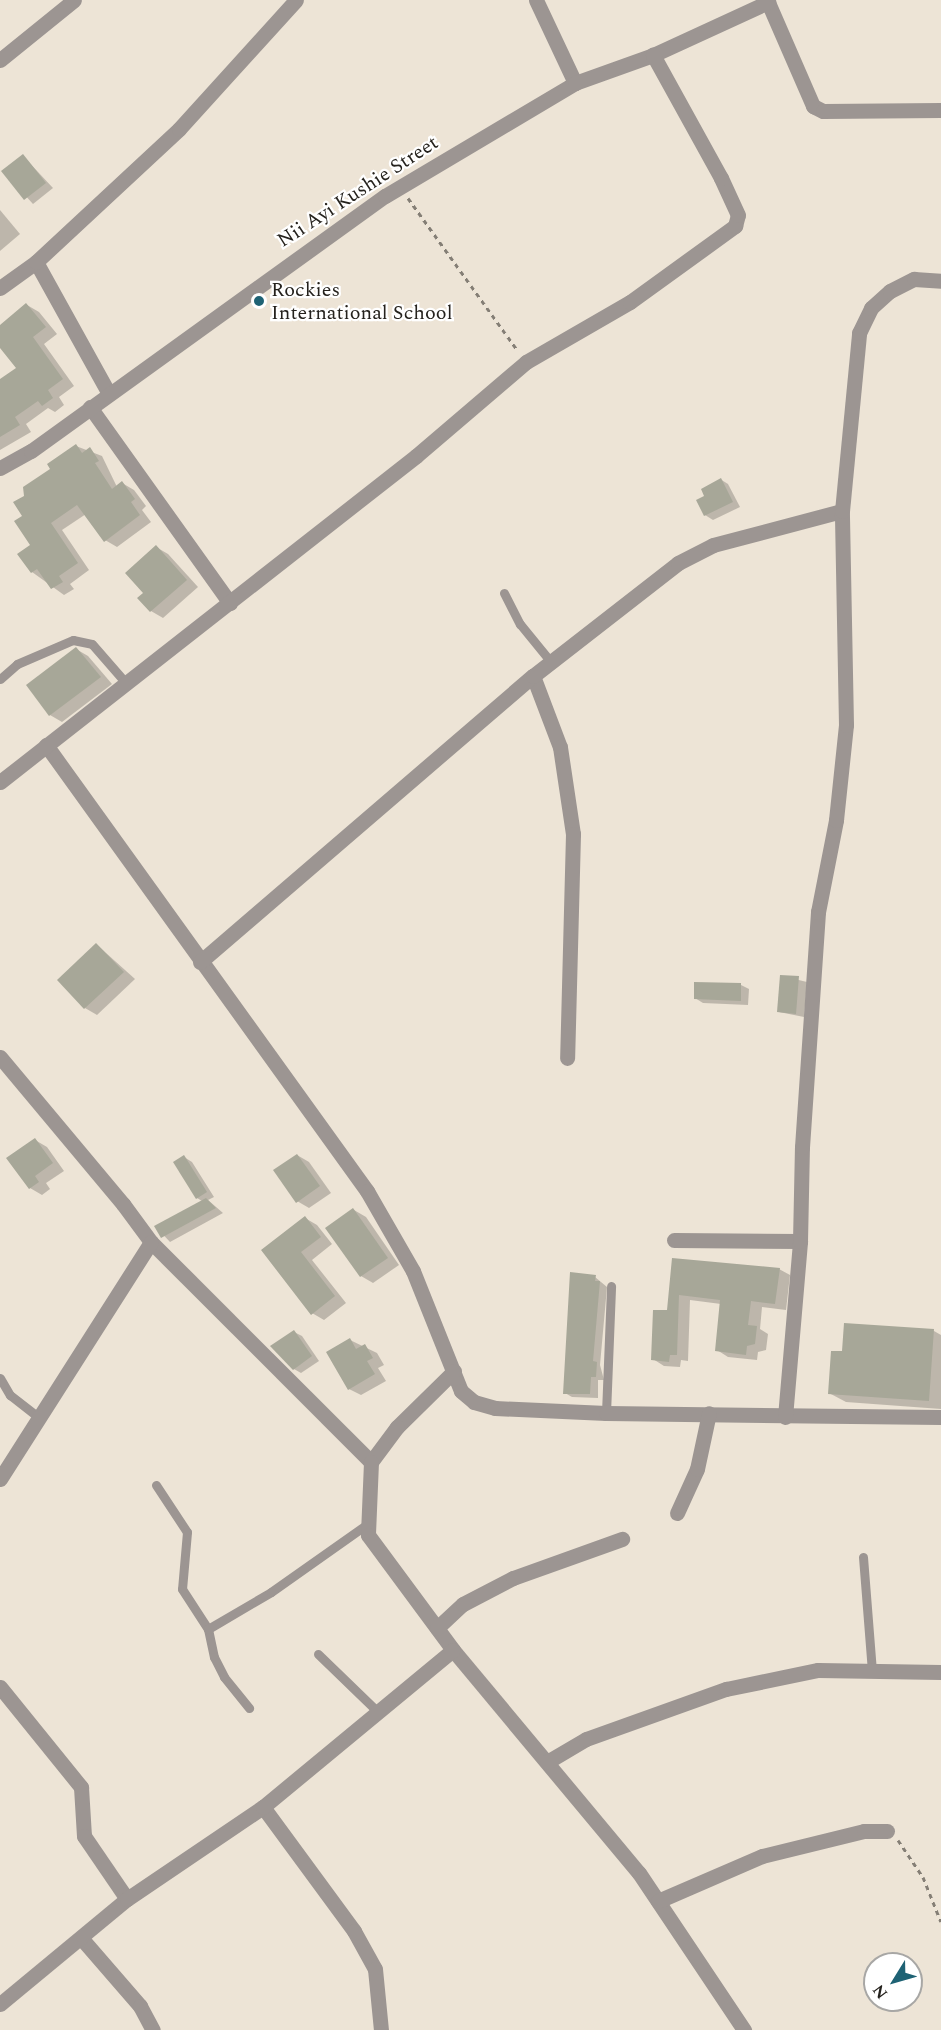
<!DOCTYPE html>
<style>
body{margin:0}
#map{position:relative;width:941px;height:2030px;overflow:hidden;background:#ede4d6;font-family:Spectral,serif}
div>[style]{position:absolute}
.shadow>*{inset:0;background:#0003}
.building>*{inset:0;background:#a7a798}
.path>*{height:3px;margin-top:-1.5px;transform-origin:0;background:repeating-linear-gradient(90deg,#847e75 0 4.5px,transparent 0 9px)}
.lane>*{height:9px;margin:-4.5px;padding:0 4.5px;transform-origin:4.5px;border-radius:4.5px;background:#9c9592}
.street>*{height:15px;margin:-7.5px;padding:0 7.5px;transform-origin:7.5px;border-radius:7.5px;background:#9c9592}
.dots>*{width:16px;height:16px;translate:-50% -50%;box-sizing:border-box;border:3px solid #fff;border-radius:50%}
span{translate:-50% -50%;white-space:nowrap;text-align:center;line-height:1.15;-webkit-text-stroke:4.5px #fff;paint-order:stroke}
.street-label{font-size:20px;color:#25221d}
.poi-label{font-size:20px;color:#25221d}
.left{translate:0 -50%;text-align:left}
.north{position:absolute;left:863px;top:1952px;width:60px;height:60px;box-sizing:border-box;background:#fff;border:2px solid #a8a7a5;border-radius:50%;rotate:233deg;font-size:16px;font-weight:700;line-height:24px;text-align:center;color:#25221d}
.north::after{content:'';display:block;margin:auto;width:21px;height:27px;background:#1e6274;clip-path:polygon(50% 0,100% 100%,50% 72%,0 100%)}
</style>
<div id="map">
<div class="shadow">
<div style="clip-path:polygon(23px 156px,53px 188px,33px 204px,3px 171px)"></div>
<div style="clip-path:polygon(0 210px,20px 234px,0 251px)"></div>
<div style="clip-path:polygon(27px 305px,39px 312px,57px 334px,44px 344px,74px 386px,59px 397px,64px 405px,55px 412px,48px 408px,26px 424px,31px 432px,0 450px,0 382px,18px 368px,0 345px,0 327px)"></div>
<div style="clip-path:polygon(76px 446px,102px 456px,117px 487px,122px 483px,134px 490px,146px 506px,142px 510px,151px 522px,117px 547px,105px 540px,86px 514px,62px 530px,89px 570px,70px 584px,74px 589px,64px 595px,32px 572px,20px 554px,32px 545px,24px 516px,25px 496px)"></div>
<div style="clip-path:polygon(720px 479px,728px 484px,740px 507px,713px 520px,705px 515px)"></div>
<div style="clip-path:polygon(156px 547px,168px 554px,198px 587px,163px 618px,151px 611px,145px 593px)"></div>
<div style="clip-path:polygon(76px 649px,88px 656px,112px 684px,62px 722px,50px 715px)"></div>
<div style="clip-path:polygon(96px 944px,135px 979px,97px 1015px,85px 1008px)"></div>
<div style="clip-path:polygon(782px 976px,807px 982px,804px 1017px,779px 1012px)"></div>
<div style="clip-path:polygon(741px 985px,749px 989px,748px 1005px,703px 1003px,695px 998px)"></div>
<div style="clip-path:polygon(35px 1140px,47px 1147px,64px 1171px,46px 1183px,50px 1189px,42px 1195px,30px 1188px)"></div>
<div style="clip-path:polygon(297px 1155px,309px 1162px,331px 1193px,309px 1208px,297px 1201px)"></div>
<div style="clip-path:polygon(184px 1157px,192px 1162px,214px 1197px,208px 1200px,223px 1213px,170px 1242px,156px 1227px,202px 1201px,197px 1198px)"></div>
<div style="clip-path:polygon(354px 1210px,366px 1217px,399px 1265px,373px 1283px,361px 1276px)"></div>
<div style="clip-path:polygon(305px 1218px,317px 1225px,332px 1244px,312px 1260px,346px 1303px,324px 1320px,312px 1313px,263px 1250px)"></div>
<div style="clip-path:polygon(674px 1260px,779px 1269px,790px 1275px,786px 1310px,762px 1307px,760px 1329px,768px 1334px,766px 1350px,758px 1352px,757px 1360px,728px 1357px,717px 1350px,721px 1304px,690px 1300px,688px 1361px,681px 1360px,680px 1367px,664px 1366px,653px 1359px,655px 1311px,668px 1312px)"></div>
<div style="clip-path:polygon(595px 1277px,607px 1287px,600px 1365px,604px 1380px,598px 1380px,598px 1398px,572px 1397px,565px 1393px)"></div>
<div style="clip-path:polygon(934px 1331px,941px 1335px,941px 1409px,846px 1402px,829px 1393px,843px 1353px)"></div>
<div style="clip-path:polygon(294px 1332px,302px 1336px,319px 1361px,301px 1373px,294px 1369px)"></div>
<div style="clip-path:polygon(350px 1340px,377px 1353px,384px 1365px,378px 1368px,386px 1381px,361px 1395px,349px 1389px)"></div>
</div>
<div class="building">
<div style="clip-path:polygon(23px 154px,46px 183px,24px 200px,1px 171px)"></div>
<div style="clip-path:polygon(26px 303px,46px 327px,33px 337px,63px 379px,48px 390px,53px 398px,42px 406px,38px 401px,15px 417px,20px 425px,0 437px,0 379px,16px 368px,0 348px,0 325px)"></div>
<div style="clip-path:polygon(76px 444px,82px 453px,90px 447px,99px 461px,95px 463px,112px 489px,122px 481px,135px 499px,131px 502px,140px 515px,104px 542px,77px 505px,51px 523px,78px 563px,59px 576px,63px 582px,51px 589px,37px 569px,31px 573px,17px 554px,30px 545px,14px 521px,22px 516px,13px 502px,24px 496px,23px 487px,50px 469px,47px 464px)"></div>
<div style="clip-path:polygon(721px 478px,733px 502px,704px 516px,696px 500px,704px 496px,701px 489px)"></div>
<div style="clip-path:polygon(156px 545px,187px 580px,150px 612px,137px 598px,143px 593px,125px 573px)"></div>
<div style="clip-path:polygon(76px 647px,101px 677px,49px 716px,26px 685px)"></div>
<div style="clip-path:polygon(96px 943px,124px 972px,84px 1009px,57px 980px)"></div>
<div style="clip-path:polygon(780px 975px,799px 976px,796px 1014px,777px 1012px)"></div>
<div style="clip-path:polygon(694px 982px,741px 983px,741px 1001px,694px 999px)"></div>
<div style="clip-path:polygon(35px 1138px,53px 1163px,35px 1176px,39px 1182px,29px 1189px,6px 1158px)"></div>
<div style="clip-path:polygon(297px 1154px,320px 1186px,296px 1203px,273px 1170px)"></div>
<div style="clip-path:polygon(184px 1155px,207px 1192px,196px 1199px,173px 1162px)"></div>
<div style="clip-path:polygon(206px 1198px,216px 1208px,161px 1238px,154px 1226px)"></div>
<div style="clip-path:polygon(353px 1208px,388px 1258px,360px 1277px,325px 1228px)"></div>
<div style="clip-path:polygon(305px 1216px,321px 1237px,301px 1252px,335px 1296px,311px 1315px,261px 1250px)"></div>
<div style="clip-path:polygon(672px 1258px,780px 1268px,775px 1304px,751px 1301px,748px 1325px,757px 1326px,755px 1344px,747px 1346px,746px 1355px,715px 1351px,720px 1300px,679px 1295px,677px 1355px,670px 1355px,669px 1362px,651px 1360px,653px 1310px,667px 1310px)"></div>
<div style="clip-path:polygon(570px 1272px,596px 1275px,595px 1281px,600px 1281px,593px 1361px,597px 1362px,596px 1377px,591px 1377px,590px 1394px,563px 1394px)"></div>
<div style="clip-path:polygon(844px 1323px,934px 1329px,929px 1401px,828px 1394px,831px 1351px,842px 1351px)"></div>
<div style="clip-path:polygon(294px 1330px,312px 1356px,293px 1370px,270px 1346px)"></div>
<div style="clip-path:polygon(350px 1338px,356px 1349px,365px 1344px,373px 1358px,367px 1361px,375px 1374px,348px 1390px,326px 1352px)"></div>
</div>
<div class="path">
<div style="left:408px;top:198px;width:188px;rotate:54.3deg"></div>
<div style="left:898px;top:1840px;width:45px;rotate:56deg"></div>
<div style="left:923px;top:1877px;width:48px;rotate:68.2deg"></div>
</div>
<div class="lane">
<div style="left:504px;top:593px;width:35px;rotate:63deg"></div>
<div style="left:520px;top:624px;width:49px;rotate:50.8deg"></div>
<div style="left:0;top:679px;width:23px;rotate:-41deg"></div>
<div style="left:17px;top:664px;width:61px;rotate:-23.2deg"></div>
<div style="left:73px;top:640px;width:19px;rotate:12deg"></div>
<div style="left:92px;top:644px;width:52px;rotate:48.9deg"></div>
<div style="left:0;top:1378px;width:20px;rotate:60deg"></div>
<div style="left:10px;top:1395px;width:36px;rotate:38deg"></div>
<div style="left:606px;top:1413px;width:127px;rotate:-87.7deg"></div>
<div style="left:156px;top:1485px;width:56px;rotate:56.6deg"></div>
<div style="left:187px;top:1532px;width:57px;rotate:95deg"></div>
<div style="left:182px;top:1589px;width:48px;rotate:57deg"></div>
<div style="left:208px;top:1629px;width:29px;rotate:78deg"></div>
<div style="left:214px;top:1657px;width:22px;rotate:63deg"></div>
<div style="left:224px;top:1677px;width:40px;rotate:51deg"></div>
<div style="left:863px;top:1557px;width:114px;rotate:85.5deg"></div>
<div style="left:208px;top:1629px;width:73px;rotate:-30.4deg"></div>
<div style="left:271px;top:1592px;width:116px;rotate:-35.2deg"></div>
<div style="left:318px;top:1654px;width:83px;rotate:44deg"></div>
</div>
<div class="street">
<div style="left:536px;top:0;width:92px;rotate:64.8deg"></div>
<div style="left:767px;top:0;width:116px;rotate:66.5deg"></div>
<div style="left:813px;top:106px;width:11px;rotate:27deg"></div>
<div style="left:823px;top:111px;width:118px;rotate:-0.5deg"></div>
<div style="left:0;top:60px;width:95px;rotate:-39deg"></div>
<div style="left:36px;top:262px;width:149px;rotate:61deg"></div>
<div style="left:0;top:288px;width:44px;rotate:-35.8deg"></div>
<div style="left:36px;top:262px;width:195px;rotate:-42.9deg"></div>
<div style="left:179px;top:129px;width:174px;rotate:-47.8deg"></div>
<div style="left:90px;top:407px;width:241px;rotate:54.5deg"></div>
<div style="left:0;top:468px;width:35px;rotate:-29deg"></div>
<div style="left:31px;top:451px;width:436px;rotate:-35.8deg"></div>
<div style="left:385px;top:196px;width:221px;rotate:-30.7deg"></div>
<div style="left:575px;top:83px;width:83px;rotate:-19.7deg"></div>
<div style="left:653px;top:55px;width:127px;rotate:-24.7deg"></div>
<div style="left:533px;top:676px;width:76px;rotate:69.2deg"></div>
<div style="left:560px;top:747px;width:88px;rotate:81.5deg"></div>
<div style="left:573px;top:834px;width:224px;rotate:91.5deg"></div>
<div style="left:46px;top:745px;width:550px;rotate:54.26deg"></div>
<div style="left:367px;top:1191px;width:92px;rotate:60.1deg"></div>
<div style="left:413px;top:1271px;width:129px;rotate:68.2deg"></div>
<div style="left:461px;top:1391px;width:17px;rotate:40deg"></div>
<div style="left:474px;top:1402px;width:22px;rotate:16deg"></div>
<div style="left:495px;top:1408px;width:111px;rotate:2.6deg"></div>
<div style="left:606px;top:1413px;width:335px;rotate:0.7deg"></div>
<div style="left:0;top:782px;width:529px;rotate:-38.08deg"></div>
<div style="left:416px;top:456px;width:145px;rotate:-40.5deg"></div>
<div style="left:526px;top:362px;width:120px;rotate:-30deg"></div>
<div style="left:630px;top:302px;width:130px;rotate:-35.9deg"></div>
<div style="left:735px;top:226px;width:11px;rotate:-75deg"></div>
<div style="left:738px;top:215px;width:41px;rotate:-114.7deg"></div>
<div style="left:721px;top:178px;width:141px;rotate:-118.9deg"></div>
<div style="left:200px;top:962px;width:439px;rotate:-40.7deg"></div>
<div style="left:533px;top:676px;width:184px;rotate:-37.9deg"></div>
<div style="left:678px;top:563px;width:39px;rotate:-27deg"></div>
<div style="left:713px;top:545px;width:133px;rotate:-14.8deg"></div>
<div style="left:0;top:1057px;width:192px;rotate:50.1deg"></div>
<div style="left:123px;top:1204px;width:47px;rotate:53.6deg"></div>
<div style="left:151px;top:1242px;width:311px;rotate:45deg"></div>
<div style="left:674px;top:1240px;width:126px;rotate:0.5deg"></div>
<div style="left:454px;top:1371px;width:80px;rotate:135.5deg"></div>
<div style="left:397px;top:1427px;width:44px;rotate:126.6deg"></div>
<div style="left:371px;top:1462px;width:73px;rotate:92.4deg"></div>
<div style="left:368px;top:1535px;width:143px;rotate:53.5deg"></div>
<div style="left:453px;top:1650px;width:290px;rotate:50.2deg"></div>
<div style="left:639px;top:1873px;width:189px;rotate:56.2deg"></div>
<div style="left:785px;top:1417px;width:177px;rotate:-85.1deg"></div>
<div style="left:800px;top:1241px;width:94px;rotate:-88.8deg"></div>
<div style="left:802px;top:1147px;width:236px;rotate:-86.1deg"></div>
<div style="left:818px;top:912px;width:94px;rotate:-78.9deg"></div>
<div style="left:836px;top:820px;width:96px;rotate:-84deg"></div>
<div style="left:846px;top:725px;width:214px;rotate:-91.1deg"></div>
<div style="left:842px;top:511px;width:179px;rotate:-84.5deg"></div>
<div style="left:859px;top:333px;width:28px;rotate:-64deg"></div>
<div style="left:871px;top:308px;width:25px;rotate:-42deg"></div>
<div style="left:890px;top:291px;width:27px;rotate:-27deg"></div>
<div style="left:914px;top:279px;width:27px;rotate:4deg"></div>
<div style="left:0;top:1479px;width:281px;rotate:-57.5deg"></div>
<div style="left:677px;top:1513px;width:48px;rotate:-65.6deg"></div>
<div style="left:697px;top:1469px;width:57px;rotate:-77.9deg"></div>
<div style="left:437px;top:1628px;width:35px;rotate:-43deg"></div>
<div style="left:463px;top:1604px;width:56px;rotate:-27.5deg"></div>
<div style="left:513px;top:1578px;width:116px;rotate:-19.7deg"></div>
<div style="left:0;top:1687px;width:129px;rotate:51deg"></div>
<div style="left:81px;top:1787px;width:49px;rotate:86.5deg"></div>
<div style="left:84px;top:1836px;width:76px;rotate:55.7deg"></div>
<div style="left:547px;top:1762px;width:45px;rotate:-30.5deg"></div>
<div style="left:586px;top:1739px;width:149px;rotate:-19.7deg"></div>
<div style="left:726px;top:1689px;width:94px;rotate:-11.7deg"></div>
<div style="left:818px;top:1670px;width:123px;rotate:0.9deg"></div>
<div style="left:263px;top:1807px;width:154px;rotate:53.7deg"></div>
<div style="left:354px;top:1931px;width:43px;rotate:61.1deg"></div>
<div style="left:375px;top:1969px;width:61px;rotate:84.4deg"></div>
<div style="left:658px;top:1901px;width:113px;rotate:-23.4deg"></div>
<div style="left:762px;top:1856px;width:105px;rotate:-13.8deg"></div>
<div style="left:864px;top:1831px;width:23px"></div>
<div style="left:82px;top:1939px;width:89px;rotate:49.1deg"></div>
<div style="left:140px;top:2006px;width:27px;rotate:62deg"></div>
<div style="left:0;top:2004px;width:165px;rotate:-39.6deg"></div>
<div style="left:127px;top:1899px;width:164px;rotate:-34.1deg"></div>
<div style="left:263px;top:1807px;width:246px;rotate:-39.6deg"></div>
</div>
<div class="dots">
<div style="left:259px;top:301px;background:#1e6274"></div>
</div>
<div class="street-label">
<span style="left:358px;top:192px;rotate:-33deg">Nii Ayi Kushie Street</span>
</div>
<div class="poi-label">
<span class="left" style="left:271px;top:302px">Rockies<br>International School</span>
</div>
<div class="north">N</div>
</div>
